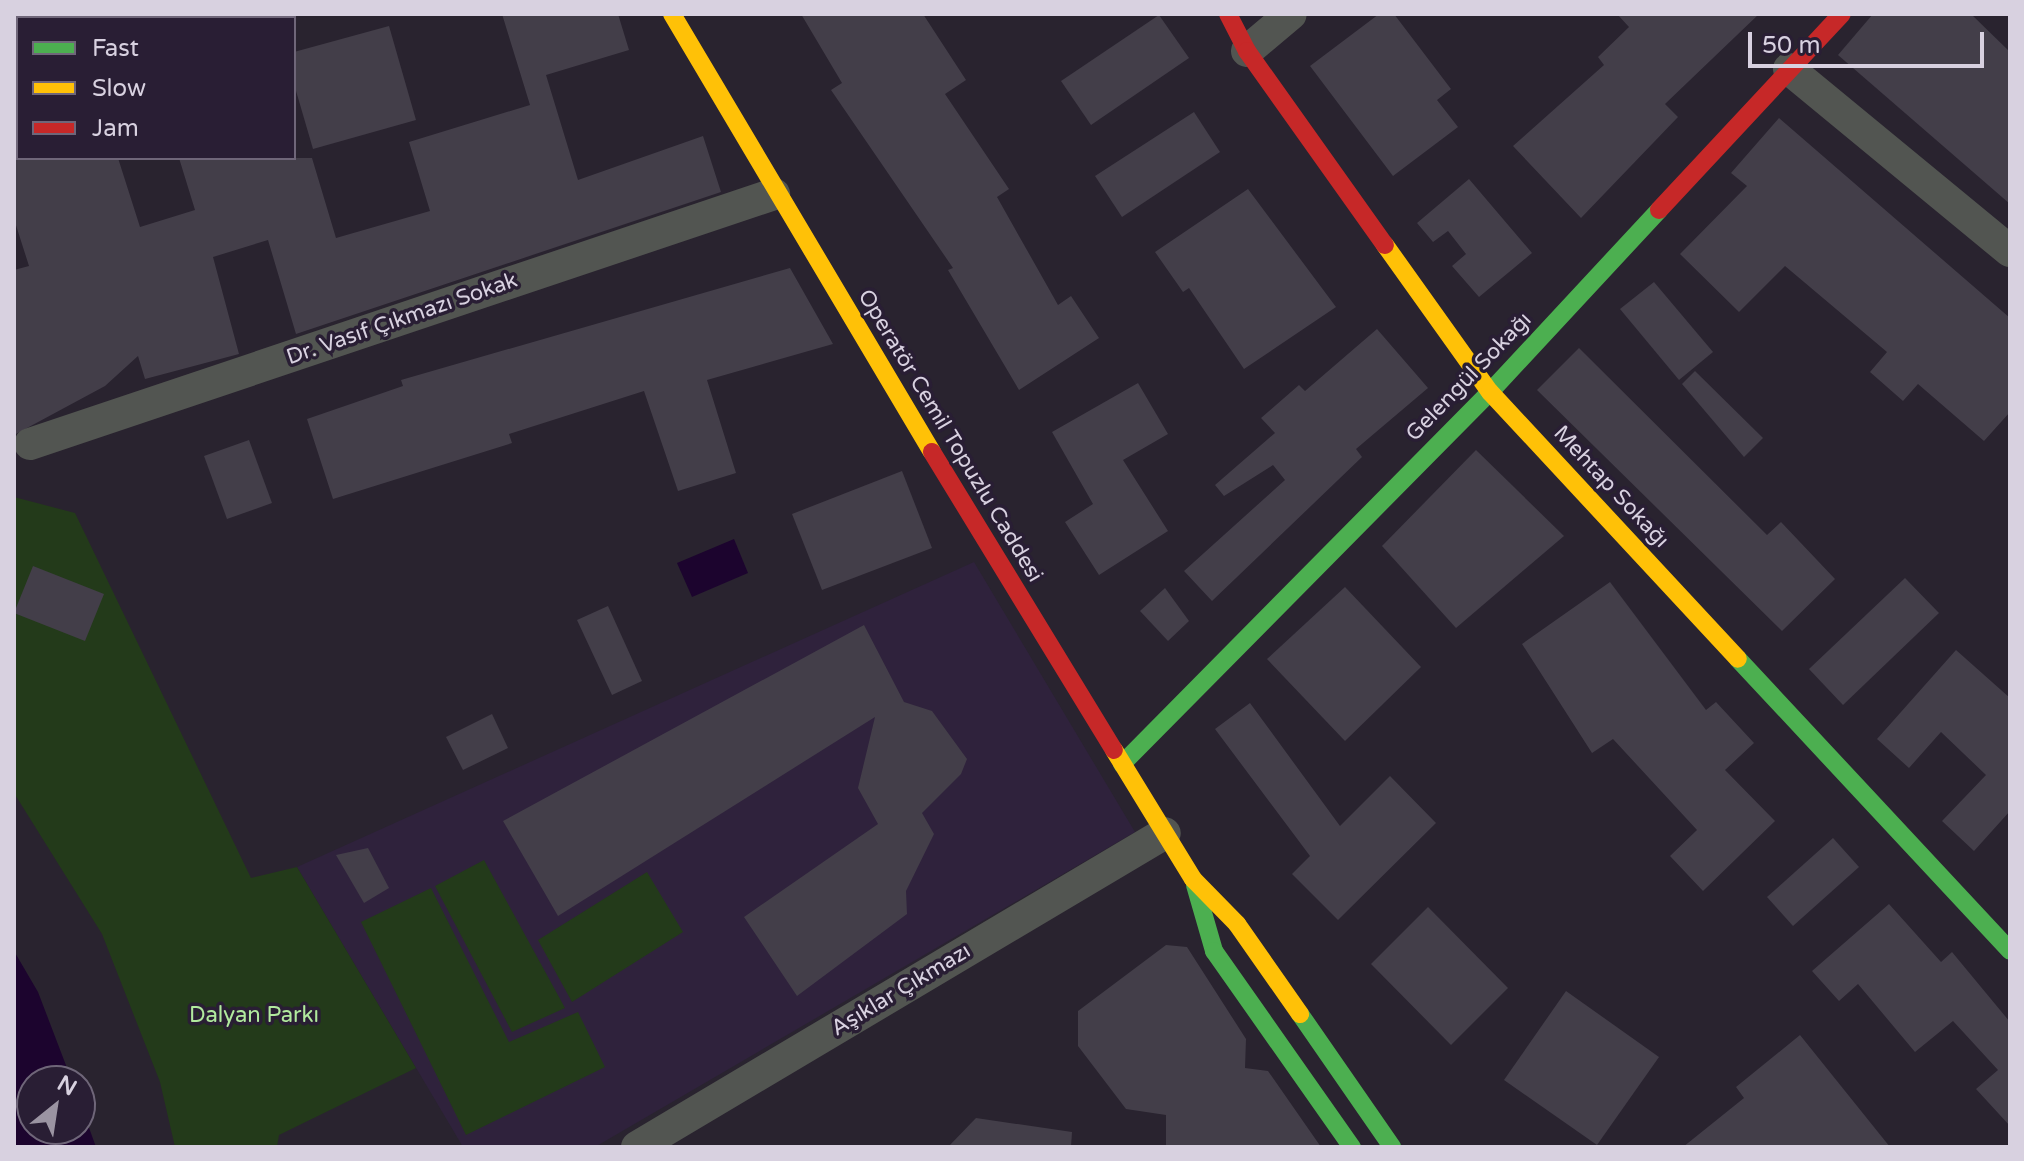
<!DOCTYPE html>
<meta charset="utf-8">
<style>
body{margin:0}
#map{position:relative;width:2024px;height:1161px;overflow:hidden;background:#29232f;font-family:"Varela Round",sans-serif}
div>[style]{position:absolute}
.built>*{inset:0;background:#2f223c}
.green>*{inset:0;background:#233a1a}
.water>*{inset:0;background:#1c042e}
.building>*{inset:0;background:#433e49}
.street>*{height:32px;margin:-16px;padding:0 16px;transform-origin:16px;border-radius:16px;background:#525551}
.fast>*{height:18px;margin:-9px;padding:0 9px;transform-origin:9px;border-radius:9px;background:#4caf50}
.slow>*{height:18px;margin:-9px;padding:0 9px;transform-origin:9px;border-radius:9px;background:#ffc107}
.jam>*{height:18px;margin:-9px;padding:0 9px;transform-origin:9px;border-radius:9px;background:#c62828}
span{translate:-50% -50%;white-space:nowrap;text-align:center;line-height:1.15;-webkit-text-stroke:7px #291e34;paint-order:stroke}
.street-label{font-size:22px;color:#d8d1e0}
.park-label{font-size:22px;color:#b1ea9e}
.frame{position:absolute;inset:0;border:16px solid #d8d1e0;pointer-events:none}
.legend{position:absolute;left:16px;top:16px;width:280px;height:144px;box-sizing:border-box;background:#291e34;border:2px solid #6f6679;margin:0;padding:10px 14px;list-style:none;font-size:24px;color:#d8d1e0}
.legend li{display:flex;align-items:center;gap:16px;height:40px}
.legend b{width:40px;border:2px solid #6f6679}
.north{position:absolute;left:16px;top:1065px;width:80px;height:80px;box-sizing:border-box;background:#291e34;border:2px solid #6f6679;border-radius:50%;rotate:30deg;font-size:22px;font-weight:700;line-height:32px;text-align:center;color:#d8d1e0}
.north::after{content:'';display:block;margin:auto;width:28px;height:36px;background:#9b94a2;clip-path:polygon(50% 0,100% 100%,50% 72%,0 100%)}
.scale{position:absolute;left:1748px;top:32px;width:236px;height:36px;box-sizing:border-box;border:4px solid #d8d1e0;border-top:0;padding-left:10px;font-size:24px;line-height:28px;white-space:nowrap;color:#d8d1e0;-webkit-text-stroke:6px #291e34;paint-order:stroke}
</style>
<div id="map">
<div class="built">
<div style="clip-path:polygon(974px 562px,1135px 832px,595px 1147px,463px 1147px,297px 867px)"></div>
</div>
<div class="green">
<div style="clip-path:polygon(14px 497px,75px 513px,251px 878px,297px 867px,416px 1068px,279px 1135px,277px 1147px,175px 1147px,160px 1082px,102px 934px,14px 793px)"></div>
<div style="clip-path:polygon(484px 860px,565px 1008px,512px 1032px,435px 886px)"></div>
<div style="clip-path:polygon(647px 872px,683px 932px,572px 1002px,538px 940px)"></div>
<div style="clip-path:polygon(431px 888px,509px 1042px,578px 1012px,605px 1067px,466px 1135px,361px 922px)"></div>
</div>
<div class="water">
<div style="clip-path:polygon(734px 539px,748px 573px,692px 597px,677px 563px)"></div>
<div style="clip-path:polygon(14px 951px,38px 992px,72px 1081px,32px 1081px,32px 1129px,80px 1129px,80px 1103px,96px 1147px,14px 1147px)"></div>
</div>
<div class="building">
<div style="clip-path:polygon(502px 14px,618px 14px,629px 50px,546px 75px,578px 180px,703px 136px,721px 192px,296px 334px,268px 240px,213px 257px,239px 354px,145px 379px,138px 356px,105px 386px,14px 435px,14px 270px,29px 266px,14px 219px,14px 158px,118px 158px,140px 227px,195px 210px,179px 158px,312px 158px,336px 238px,430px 211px,409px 142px,530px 105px)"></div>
<div style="clip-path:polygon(801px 14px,923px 14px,966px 80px,945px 94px,1009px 189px,997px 197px,1058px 305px,1071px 296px,1099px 338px,1019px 390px,948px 270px,953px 268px,831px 90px,842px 83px)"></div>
<div style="clip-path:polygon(1379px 14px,1394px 14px,1451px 89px,1437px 100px,1458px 127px,1393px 176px,1310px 66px)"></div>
<div style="clip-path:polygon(1617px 14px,1759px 14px,1665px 104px,1678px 117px,1581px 218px,1513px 146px,1604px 65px,1598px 57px,1629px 27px)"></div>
<div style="clip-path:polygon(1873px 14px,1971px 14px,2010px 52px,2010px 204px,1838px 55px)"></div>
<div style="clip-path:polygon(1159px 15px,1189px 58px,1091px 125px,1061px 81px)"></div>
<div style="clip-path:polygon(389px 26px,416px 120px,313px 149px,294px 84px,294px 52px)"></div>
<div style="clip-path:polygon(1194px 112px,1220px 152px,1122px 217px,1095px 176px)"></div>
<div style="clip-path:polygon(1779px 118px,2010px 318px,2010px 412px,1984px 441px,1918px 384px,1903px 401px,1870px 372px,1887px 352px,1785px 266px,1739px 312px,1680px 254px,1747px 186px,1731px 173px)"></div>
<div style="clip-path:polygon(1469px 179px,1532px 253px,1479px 297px,1452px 266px,1466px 254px,1448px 231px,1433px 242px,1417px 223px)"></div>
<div style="clip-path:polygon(1248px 189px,1336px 307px,1244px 369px,1189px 288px,1183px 292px,1155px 252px)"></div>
<div style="clip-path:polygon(790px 268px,833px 344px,707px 380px,736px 473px,678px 491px,644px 391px,509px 434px,512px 443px,333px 499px,307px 419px,403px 386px,401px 380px)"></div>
<div style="clip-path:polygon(1654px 282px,1713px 352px,1679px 380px,1620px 309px)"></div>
<div style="clip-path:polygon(1377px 329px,1428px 388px,1356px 449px,1362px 457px,1212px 601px,1184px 571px,1285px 480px,1273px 465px,1224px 496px,1215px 485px,1275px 433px,1261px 418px,1299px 385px,1305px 391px)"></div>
<div style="clip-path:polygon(1579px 348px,1767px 535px,1781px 522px,1835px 579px,1782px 631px,1537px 390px)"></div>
<div style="clip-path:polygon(1695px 371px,1763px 438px,1744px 457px,1682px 384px)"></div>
<div style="clip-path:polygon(1138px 383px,1168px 434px,1123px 460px,1168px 531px,1099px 575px,1065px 522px,1093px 504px,1052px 432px)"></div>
<div style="clip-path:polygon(249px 440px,272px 503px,227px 519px,204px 456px)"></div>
<div style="clip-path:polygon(1476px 450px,1564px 536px,1456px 628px,1382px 546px)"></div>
<div style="clip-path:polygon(902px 471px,932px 548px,822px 590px,792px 514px)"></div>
<div style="clip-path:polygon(33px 566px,104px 594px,85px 641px,14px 613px)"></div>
<div style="clip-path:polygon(1905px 578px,1939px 613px,1843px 705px,1809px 669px)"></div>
<div style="clip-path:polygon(1610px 582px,1706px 710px,1716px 702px,1754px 743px,1725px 770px,1775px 821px,1703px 891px,1670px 856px,1697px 830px,1613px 739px,1592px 753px,1522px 644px)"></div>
<div style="clip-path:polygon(1345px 587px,1421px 667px,1345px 741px,1267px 659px)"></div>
<div style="clip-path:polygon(1165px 588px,1189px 621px,1168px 641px,1140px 611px)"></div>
<div style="clip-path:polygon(608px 606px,642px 681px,612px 695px,577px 620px)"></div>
<div style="clip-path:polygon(864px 625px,904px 702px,932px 711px,967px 759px,961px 774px,922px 813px,934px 834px,906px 891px,907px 914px,797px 996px,744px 917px,878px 824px,858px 788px,875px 717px,558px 916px,503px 821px)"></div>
<div style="clip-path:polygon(1956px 650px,2010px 698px,2010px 811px,1974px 851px,1942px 821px,1986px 775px,1941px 732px,1909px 768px,1877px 739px)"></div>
<div style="clip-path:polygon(1250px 703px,1340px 826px,1390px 776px,1436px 823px,1338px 920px,1292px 874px,1310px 856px,1215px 729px)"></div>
<div style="clip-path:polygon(492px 714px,508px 748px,463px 770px,446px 737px)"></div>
<div style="clip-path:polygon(1833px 838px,1859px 867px,1793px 926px,1767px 897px)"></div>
<div style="clip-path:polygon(368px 848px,389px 888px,364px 903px,336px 855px)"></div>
<div style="clip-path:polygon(1889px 904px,1941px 962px,1952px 952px,2010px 1022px,2010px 1126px,1976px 1089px,1998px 1070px,1953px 1021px,1915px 1052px,1858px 984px,1839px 1001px,1812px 971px)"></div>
<div style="clip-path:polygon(1428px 907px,1508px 988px,1451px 1045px,1371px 964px)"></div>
<div style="clip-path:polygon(1166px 945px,1187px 947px,1246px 1039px,1245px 1068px,1268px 1071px,1321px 1147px,1166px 1147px,1166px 1115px,1126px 1109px,1078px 1046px,1078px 1011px)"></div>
<div style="clip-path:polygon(1566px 991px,1659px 1057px,1597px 1145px,1504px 1080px)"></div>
<div style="clip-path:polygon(1800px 1035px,1890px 1147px,1683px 1147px,1744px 1098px,1736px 1087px)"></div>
<div style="clip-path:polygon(976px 1118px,1072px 1132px,1071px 1147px,948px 1147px)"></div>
</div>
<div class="street">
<div style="left:1247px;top:51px;width:57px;rotate:-40.1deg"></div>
<div style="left:1789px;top:69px;width:286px;rotate:39.5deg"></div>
<div style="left:30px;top:444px;width:785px;rotate:-18.57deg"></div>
<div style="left:637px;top:1147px;width:614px;rotate:-30.74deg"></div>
</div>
<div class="fast">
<div style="left:1738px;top:659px;width:399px;rotate:47deg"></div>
<div style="left:1122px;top:764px;width:523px;rotate:-45.31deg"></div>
<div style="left:1490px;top:392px;width:248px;rotate:-47.1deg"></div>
<div style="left:1195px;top:885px;width:69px;rotate:73.9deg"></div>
<div style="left:1214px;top:951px;width:240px;rotate:54.9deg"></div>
<div style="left:1300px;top:1014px;width:162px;rotate:55.3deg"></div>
</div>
<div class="slow">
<div style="left:672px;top:14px;width:509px;rotate:59.31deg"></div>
<div style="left:1385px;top:245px;width:181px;rotate:54.5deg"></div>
<div style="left:1490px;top:392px;width:364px;rotate:47.1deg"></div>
<div style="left:1114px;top:750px;width:151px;rotate:58.5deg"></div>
<div style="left:1193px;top:879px;width:63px;rotate:45.6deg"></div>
<div style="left:1237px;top:924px;width:110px;rotate:55deg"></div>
</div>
<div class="jam">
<div style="left:1228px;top:14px;width:42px;rotate:62.8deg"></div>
<div style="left:1247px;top:51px;width:238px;rotate:54.6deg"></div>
<div style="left:1659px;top:210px;width:268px;rotate:-47deg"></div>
<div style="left:932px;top:452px;width:349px;rotate:58.6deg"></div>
</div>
<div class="street-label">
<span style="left:402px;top:319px;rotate:-19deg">Dr. Vasıf Çıkmazı Sokak</span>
<span style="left:1469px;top:377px;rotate:-46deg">Gelengül Sokağı</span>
<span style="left:950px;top:436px;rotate:59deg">Operatör Cemil Topuzlu Caddesi</span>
<span style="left:1611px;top:487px;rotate:47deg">Mehtap Sokağı</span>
<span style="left:901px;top:990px;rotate:-31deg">Aşıklar Çıkmazı</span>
</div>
<div class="park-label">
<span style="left:254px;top:1016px">Dalyan Parkı</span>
</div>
<div class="frame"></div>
<ul class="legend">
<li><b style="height:10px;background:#4caf50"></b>Fast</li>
<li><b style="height:10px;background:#ffc107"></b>Slow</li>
<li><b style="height:10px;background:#c62828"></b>Jam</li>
</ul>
<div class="north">N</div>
<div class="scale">50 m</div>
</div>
